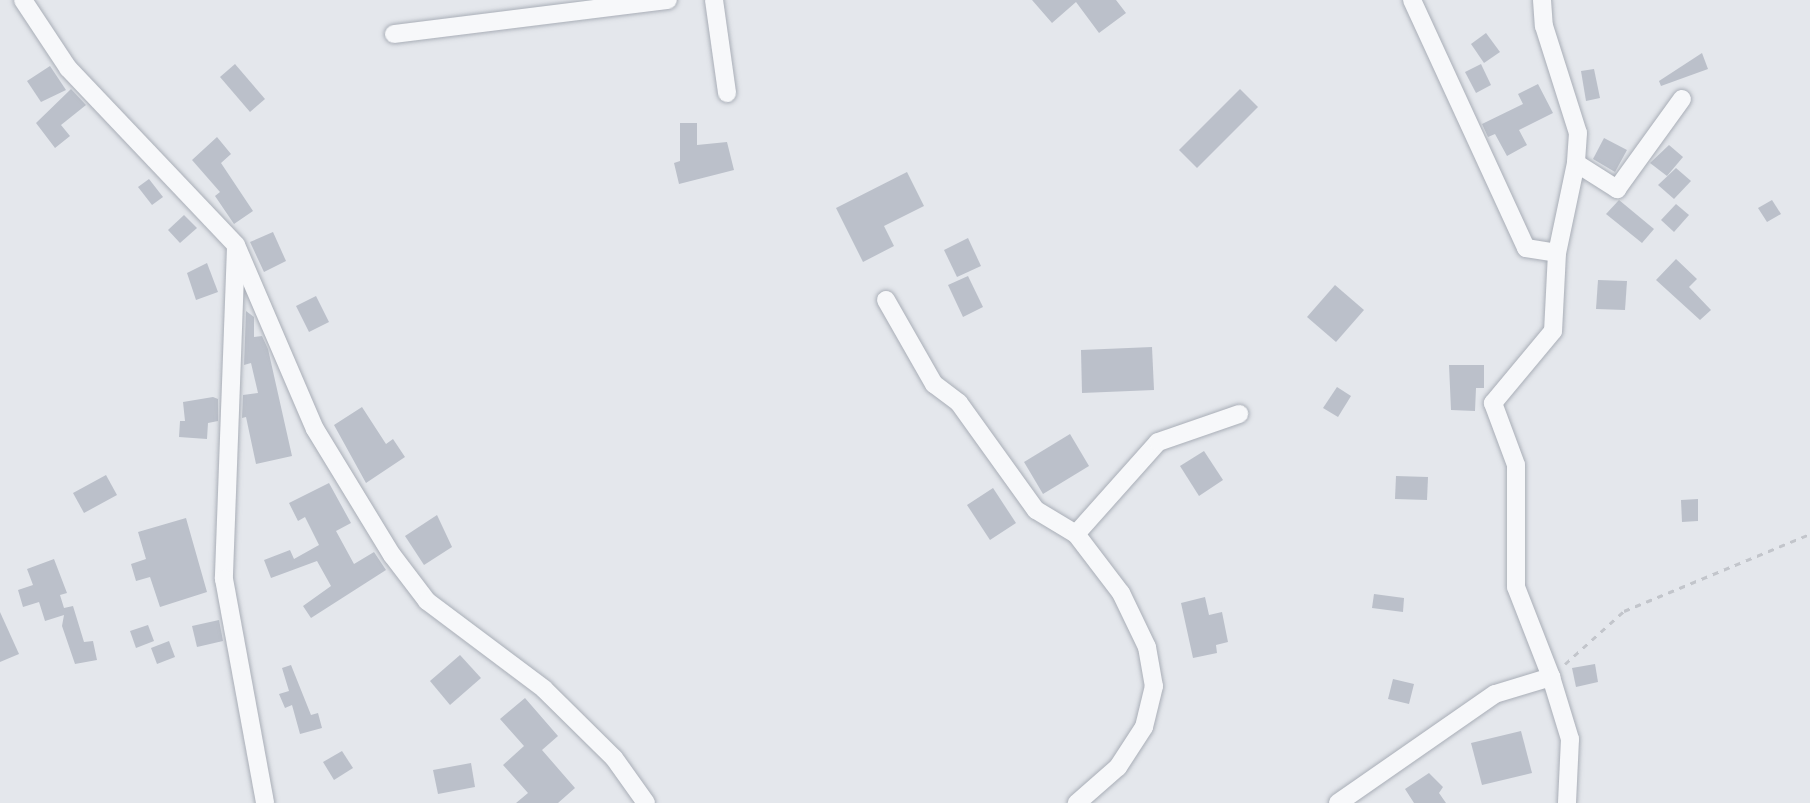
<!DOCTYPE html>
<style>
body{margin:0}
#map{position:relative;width:1810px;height:803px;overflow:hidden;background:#e4e7ec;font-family:"Exo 2",sans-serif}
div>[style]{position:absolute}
.building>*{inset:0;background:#bbc0ca}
.path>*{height:3px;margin-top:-1.5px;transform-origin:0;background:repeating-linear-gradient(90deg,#c2c5cb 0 6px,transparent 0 12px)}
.roads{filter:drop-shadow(0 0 2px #a9aeb7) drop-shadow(0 0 2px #a9aeb7)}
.minor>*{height:18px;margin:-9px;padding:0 9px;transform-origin:9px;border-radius:9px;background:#f7f8fa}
span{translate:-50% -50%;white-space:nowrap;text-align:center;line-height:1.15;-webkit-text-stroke:7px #f4f6f9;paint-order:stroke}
</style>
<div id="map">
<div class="building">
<div style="clip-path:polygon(1032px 0,1116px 0,1126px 13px,1099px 33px,1076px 2px,1052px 23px)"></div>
<div style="clip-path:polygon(1486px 33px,1500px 52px,1484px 63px,1471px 44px)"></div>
<div style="clip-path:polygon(1702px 53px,1708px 69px,1661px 86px,1659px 81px)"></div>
<div style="clip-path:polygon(235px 64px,265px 99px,250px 112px,220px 77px)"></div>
<div style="clip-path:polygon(1481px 64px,1491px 85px,1476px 93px,1465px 72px)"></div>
<div style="clip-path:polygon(50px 66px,66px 90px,41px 102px,27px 81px)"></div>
<div style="clip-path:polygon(1594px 69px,1600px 98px,1586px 101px,1581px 71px)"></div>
<div style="clip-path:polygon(1538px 84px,1553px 113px,1519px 130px,1527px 145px,1507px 156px,1495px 134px,1488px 137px,1482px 124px,1523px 104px,1518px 94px)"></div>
<div style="clip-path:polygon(71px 89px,86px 105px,61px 125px,70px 136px,55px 148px,36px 123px)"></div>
<div style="clip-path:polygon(1240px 89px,1258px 107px,1197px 168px,1179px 150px)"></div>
<div style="clip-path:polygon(680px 123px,697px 123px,697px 145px,727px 142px,734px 170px,679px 184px,674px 163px,680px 161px)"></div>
<div style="clip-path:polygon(217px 137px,231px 154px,221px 163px,253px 211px,234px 224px,215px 196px,220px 192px,192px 160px)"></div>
<div style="clip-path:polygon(1604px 138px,1627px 150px,1615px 172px,1593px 159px)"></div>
<div style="clip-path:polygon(1669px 145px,1683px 157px,1667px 176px,1650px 163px)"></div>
<div style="clip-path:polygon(1676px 168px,1691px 181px,1674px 199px,1658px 185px)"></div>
<div style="clip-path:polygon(907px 172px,924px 206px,884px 226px,894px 246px,863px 262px,836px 208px)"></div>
<div style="clip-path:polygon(149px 179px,163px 197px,152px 205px,138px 187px)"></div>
<div style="clip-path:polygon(1619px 200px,1654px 229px,1642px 243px,1606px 214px)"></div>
<div style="clip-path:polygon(1772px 200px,1781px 214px,1767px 222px,1758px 208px)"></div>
<div style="clip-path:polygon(1676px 204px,1689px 215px,1674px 232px,1661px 220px)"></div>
<div style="clip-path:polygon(184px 215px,197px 228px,180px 243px,168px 230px)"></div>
<div style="clip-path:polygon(273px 232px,286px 261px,264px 272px,250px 242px)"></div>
<div style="clip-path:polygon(968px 238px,981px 266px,957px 277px,944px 250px)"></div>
<div style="clip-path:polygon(1676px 259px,1697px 279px,1689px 287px,1711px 310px,1700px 320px,1656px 280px)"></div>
<div style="clip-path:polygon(207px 263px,218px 292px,196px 300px,187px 273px)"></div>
<div style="clip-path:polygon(968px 276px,983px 307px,963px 317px,948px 285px)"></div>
<div style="clip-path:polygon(1598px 280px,1627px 281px,1625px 310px,1596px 309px)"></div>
<div style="clip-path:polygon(1335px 285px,1364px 310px,1336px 342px,1307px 317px)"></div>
<div style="clip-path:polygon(316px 296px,329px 322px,309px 332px,296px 306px)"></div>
<div style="clip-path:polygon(246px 311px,254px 317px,254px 337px,262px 336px,268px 349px,292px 456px,256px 464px,246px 417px,242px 418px,243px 395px,258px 393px,251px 363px,244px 365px)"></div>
<div style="clip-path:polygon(1152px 347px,1154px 390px,1082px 393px,1081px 350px)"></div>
<div style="clip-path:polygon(1449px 365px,1484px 365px,1484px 388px,1476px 388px,1475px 411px,1451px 410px)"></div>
<div style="clip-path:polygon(1337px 387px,1351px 396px,1338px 417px,1323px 408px)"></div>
<div style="clip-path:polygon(213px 397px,218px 399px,218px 421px,208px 423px,207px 439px,179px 437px,180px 421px,185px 421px,183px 402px)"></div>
<div style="clip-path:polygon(362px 407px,386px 444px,393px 439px,405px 457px,366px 483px,334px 425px)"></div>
<div style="clip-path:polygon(1070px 434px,1089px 466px,1043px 494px,1024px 462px)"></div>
<div style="clip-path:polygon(1204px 451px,1223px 480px,1199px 496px,1180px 466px)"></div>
<div style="clip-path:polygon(106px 475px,117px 495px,84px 513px,73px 493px)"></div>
<div style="clip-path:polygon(1396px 476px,1428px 477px,1427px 500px,1395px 499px)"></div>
<div style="clip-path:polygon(329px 483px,351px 523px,336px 531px,354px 564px,374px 552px,386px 570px,311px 618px,303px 606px,331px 586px,317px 561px,271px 578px,264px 560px,290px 550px,294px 559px,319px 545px,305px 517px,298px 521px,289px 503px)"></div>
<div style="clip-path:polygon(993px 488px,1016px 523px,990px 540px,967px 505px)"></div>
<div style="clip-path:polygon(1698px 499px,1698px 521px,1682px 522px,1681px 500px)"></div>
<div style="clip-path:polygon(437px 515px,452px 547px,424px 565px,405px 536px)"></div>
<div style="clip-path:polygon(186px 518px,207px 592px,160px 607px,150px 577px,136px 581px,131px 564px,146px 559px,138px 532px)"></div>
<div style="clip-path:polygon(54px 559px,67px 593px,60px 595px,64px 608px,73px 606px,84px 642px,93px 641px,97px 660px,75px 664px,62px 626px,64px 615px,45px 621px,39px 602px,23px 607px,18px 590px,33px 585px,27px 569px)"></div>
<div style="clip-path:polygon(1374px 594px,1404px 598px,1403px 612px,1372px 608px)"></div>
<div style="clip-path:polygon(1205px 597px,1209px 615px,1222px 612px,1228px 642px,1216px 645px,1217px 653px,1193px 658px,1181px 603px)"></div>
<div style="clip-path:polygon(0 612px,19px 654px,0 662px)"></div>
<div style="clip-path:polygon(219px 620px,223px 641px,197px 647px,192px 626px)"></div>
<div style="clip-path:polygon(148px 625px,154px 641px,136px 648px,130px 631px)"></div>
<div style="clip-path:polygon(169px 641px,175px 657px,157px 664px,151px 648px)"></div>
<div style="clip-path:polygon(460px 655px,481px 678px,450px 705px,430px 681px)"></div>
<div style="clip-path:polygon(1595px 664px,1598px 682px,1576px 687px,1572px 668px)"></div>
<div style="clip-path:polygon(291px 665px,311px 715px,318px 713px,322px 728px,300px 734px,292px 705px,285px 708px,279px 694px,289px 691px,282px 668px)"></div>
<div style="clip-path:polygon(1393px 679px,1414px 684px,1409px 704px,1388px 699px)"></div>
<div style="clip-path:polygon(525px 698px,558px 736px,542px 750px,575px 788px,558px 803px,516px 803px,528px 793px,503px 765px,524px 746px,500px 719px)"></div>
<div style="clip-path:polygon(1521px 731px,1532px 773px,1482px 785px,1471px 743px)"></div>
<div style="clip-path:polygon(342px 751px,353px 768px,334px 780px,323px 762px)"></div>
<div style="clip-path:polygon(471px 763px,475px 787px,438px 794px,433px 770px)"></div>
<div style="clip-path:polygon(1429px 773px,1443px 787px,1439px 793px,1446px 803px,1414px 803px,1405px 789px)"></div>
</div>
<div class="path">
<div style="left:1565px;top:664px;width:79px;rotate:-41.9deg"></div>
<div style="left:1624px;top:611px;width:201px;rotate:-22.5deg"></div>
</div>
<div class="roads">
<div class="minor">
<div style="left:23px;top:0;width:82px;rotate:56.5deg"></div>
<div style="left:68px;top:68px;width:244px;rotate:46.5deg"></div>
<div style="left:236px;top:245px;width:200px;rotate:66.8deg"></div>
<div style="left:315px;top:429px;width:148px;rotate:58.6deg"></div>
<div style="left:392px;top:555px;width:58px;rotate:52.7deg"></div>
<div style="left:427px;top:601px;width:146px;rotate:36.9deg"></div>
<div style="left:544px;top:689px;width:98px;rotate:44.6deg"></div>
<div style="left:614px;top:758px;width:55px;rotate:54.6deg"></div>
<div style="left:714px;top:0;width:94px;rotate:82deg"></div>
<div style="left:1412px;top:0;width:273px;rotate:65.3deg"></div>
<div style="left:1526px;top:248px;width:31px;rotate:9deg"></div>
<div style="left:1542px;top:0;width:26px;rotate:86deg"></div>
<div style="left:1544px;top:26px;width:112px;rotate:72.4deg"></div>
<div style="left:1578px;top:133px;width:30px;rotate:94deg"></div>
<div style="left:1576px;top:163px;width:92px;rotate:101.9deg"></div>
<div style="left:1557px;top:253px;width:78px;rotate:92.9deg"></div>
<div style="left:1553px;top:331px;width:94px;rotate:129.8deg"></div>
<div style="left:1493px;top:403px;width:66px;rotate:69.6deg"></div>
<div style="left:1516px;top:465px;width:122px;rotate:90deg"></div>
<div style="left:1516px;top:587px;width:97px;rotate:68.7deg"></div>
<div style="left:394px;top:34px;width:276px;rotate:-7.1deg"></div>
<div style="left:1576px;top:163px;width:49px;rotate:32.4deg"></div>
<div style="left:1617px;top:189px;width:111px;rotate:-54.2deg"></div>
<div style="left:236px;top:247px;width:332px;rotate:92.1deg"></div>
<div style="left:224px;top:579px;width:228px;rotate:79.6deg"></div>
<div style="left:886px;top:300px;width:97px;rotate:60.3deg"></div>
<div style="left:934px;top:384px;width:31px;rotate:37deg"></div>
<div style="left:959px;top:403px;width:132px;rotate:54.3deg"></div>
<div style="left:1036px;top:510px;width:47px;rotate:31deg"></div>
<div style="left:1076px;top:534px;width:74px;rotate:52.7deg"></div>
<div style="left:1121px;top:593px;width:60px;rotate:64.3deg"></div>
<div style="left:1147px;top:647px;width:40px;rotate:80deg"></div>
<div style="left:1154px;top:686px;width:42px;rotate:103.7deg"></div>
<div style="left:1144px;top:727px;width:48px;rotate:123deg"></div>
<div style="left:1118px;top:767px;width:55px;rotate:138.7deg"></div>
<div style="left:1076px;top:534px;width:123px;rotate:-48.3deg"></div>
<div style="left:1158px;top:442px;width:86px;rotate:-19.1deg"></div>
<div style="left:1338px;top:803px;width:191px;rotate:-34.8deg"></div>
<div style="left:1495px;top:694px;width:59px;rotate:-16.9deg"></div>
<div style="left:1551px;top:677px;width:65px;rotate:73deg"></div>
<div style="left:1570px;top:739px;width:64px;rotate:92.7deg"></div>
</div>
</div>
</div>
